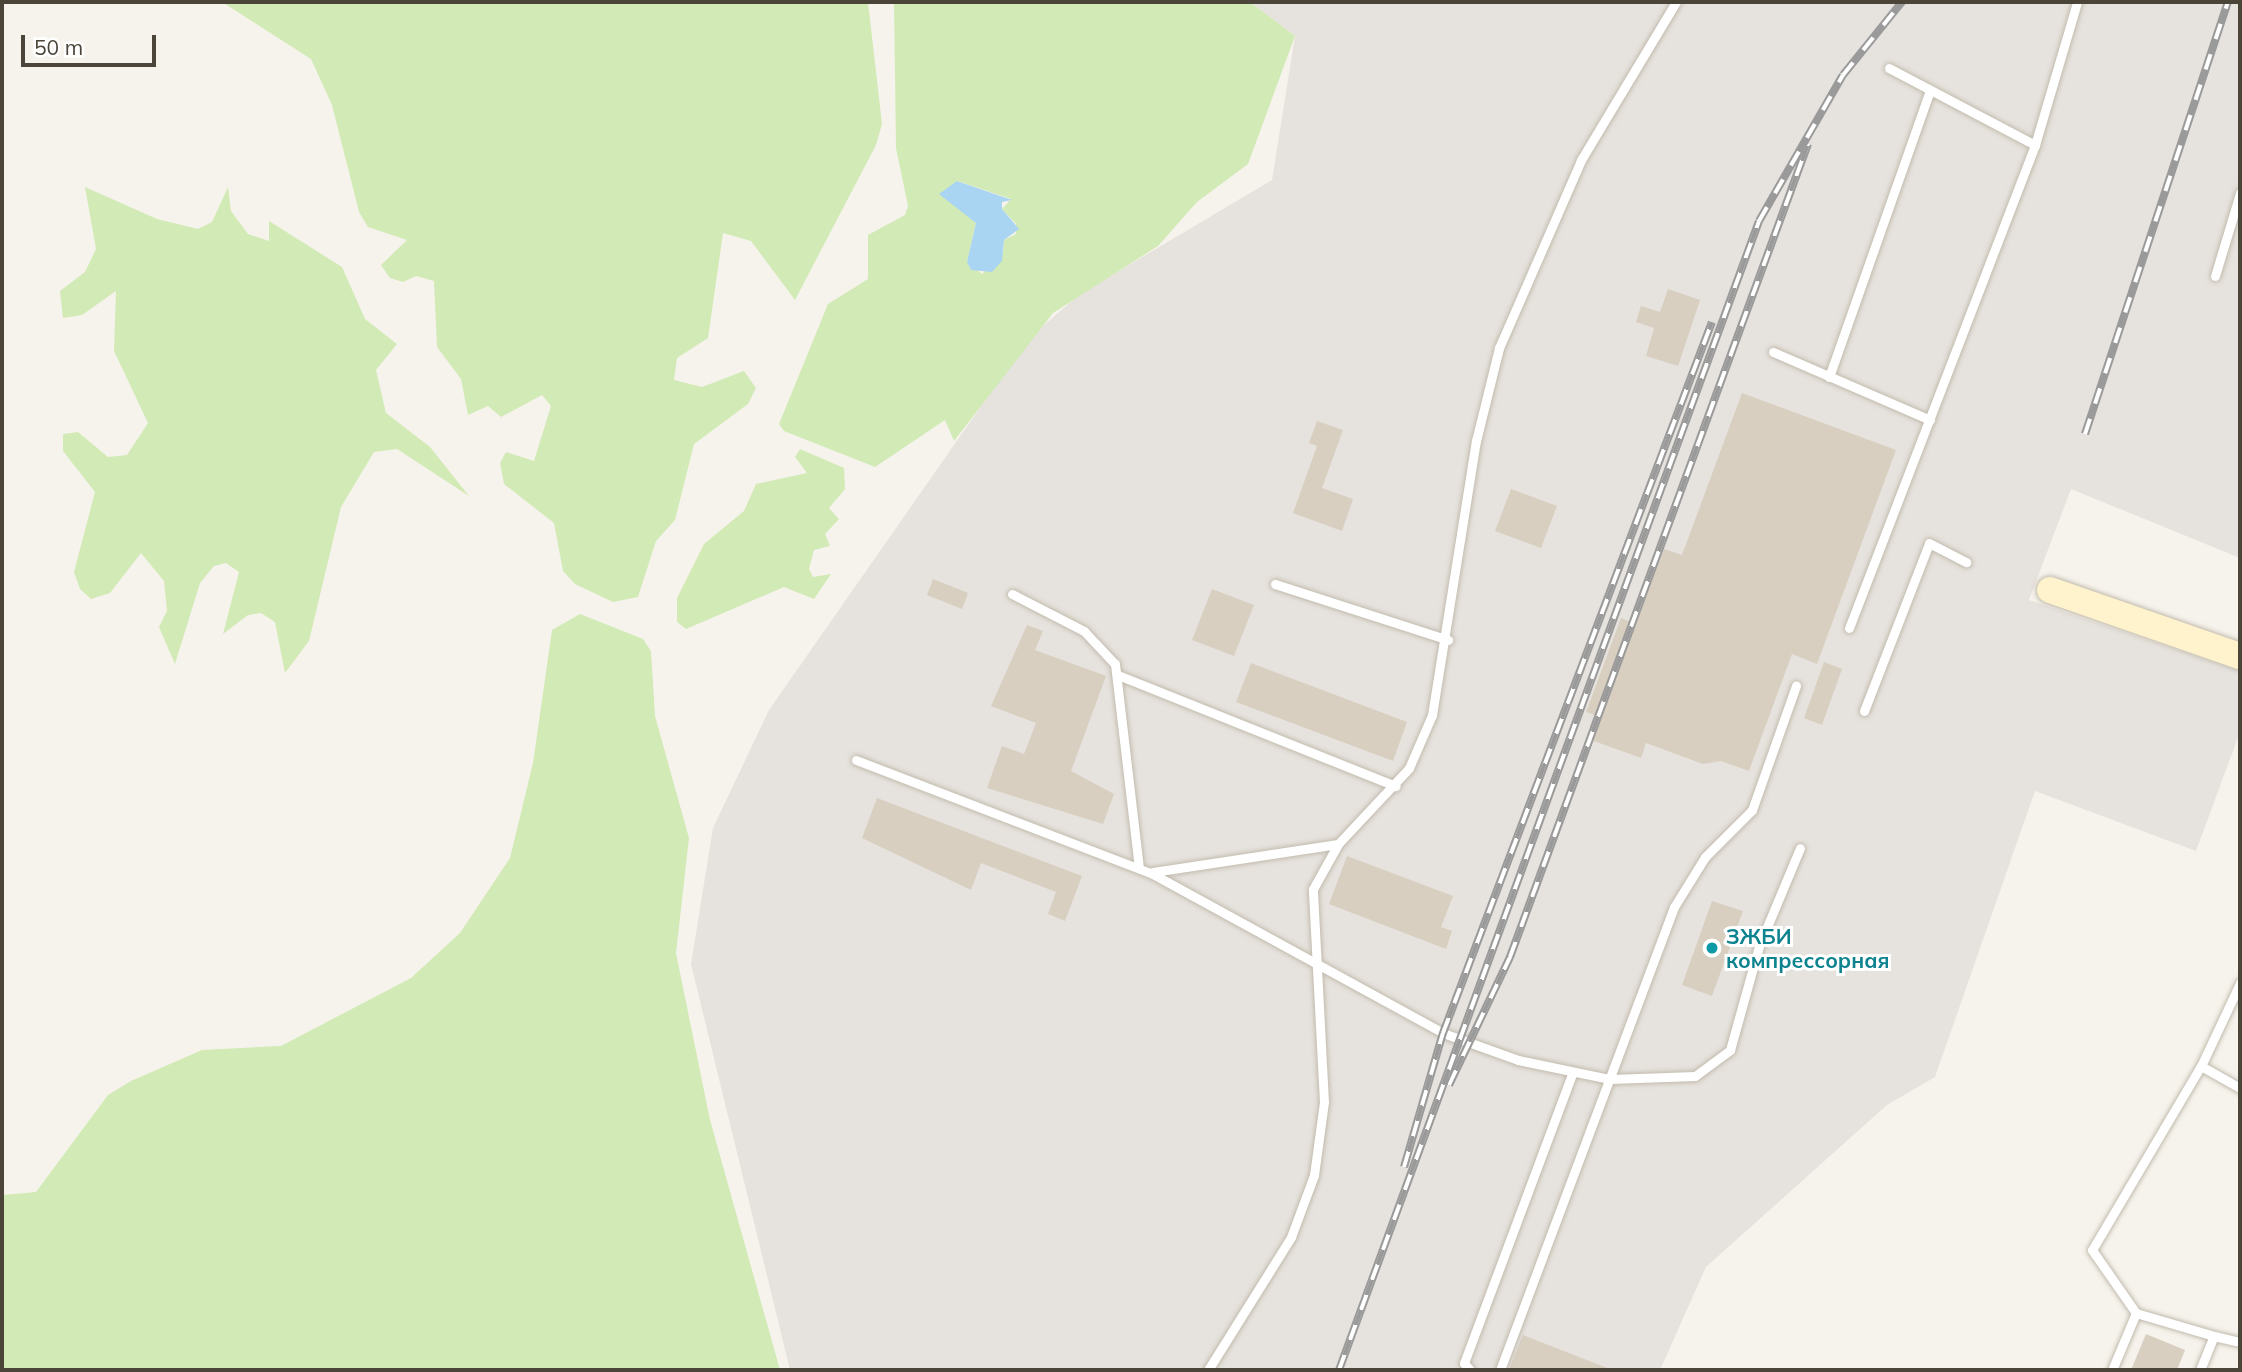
<!DOCTYPE html>
<meta charset="utf-8">
<style>
body{margin:0}
#map{position:relative;width:2242px;height:1372px;overflow:hidden;background:#f6f3ec;font-family:Mulish,sans-serif}
div>[style]{position:absolute}
.industrial>*{inset:0;background:#e6e2dd}
.green>*{inset:0;background:#d2eab5}
.water>*{inset:0;background:#a9d4f2}
.building>*{inset:0;background:#d8cfc1}
.roads{filter:drop-shadow(0 0 2px #c2bbae) drop-shadow(0 0 2px #c2bbae)}
.lane>*{height:9px;margin:-4.5px;padding:0 4.5px;transform-origin:4.5px;border-radius:4.5px;background:#fff}
.secondary>*{height:26px;margin:-13px;padding:0 13px;transform-origin:13px;border-radius:13px;background:#fff3cd}
.rail>*{height:8px;margin-top:-4px;transform-origin:0;background:repeating-linear-gradient(90deg,#fff 0 16px,#9a9a9a 0 32px);box-sizing:border-box;border-block:2px solid #9a9a9a}
.dots>*{width:19px;height:19px;translate:-50% -50%;box-sizing:border-box;border:4px solid #fff;border-radius:50%}
span{translate:-50% -50%;white-space:nowrap;text-align:center;line-height:1.15;-webkit-text-stroke:6px #fff;paint-order:stroke}
.culture-label{font-size:21px;color:#0d838f;font-weight:700}
.left{translate:0 -50%;text-align:left}
.frame{position:absolute;inset:0;border:4px solid #4b4439;pointer-events:none}
.scale{position:absolute;left:21px;top:35px;width:135px;height:32px;box-sizing:border-box;border:4px solid #4b4439;border-top:0;padding-left:9px;font-size:21px;line-height:24px;white-space:nowrap;color:#4b4439;-webkit-text-stroke:5px #fff;paint-order:stroke}
</style>
<div id="map">
<div class="industrial">
<div style="clip-path:polygon(1250px 2px,2240px 2px,2240px 558px,2071px 489px,2029px 600px,2240px 671px,2240px 732px,2196px 851px,2035px 791px,1935px 1077px,1887px 1105px,1706px 1267px,1660px 1370px,790px 1370px,691px 964px,713px 828px,769px 710px,1028px 339px,1080px 294px,1272px 180px,1295px 36px)"></div>
</div>
<div class="green">
<div style="clip-path:polygon(222px 2px,868px 2px,882px 124px,876px 145px,795px 300px,751px 241px,723px 233px,708px 338px,677px 358px,674px 380px,702px 387px,744px 371px,756px 388px,748px 404px,694px 444px,675px 520px,656px 541px,638px 597px,613px 602px,575px 584px,563px 571px,554px 523px,504px 484px,500px 463px,506px 452px,534px 461px,551px 406px,542px 395px,501px 417px,488px 406px,468px 415px,461px 379px,437px 347px,434px 281px,416px 276px,403px 282px,390px 278px,381px 265px,407px 240px,368px 227px,359px 212px,332px 105px,311px 59px)"></div>
<div style="clip-path:polygon(evenodd,894px 2px,1250px 2px,1295px 36px,1248px 164px,1197px 202px,1158px 246px,1053px 313px,954px 441px,945px 420px,875px 467px,784px 431px,779px 424px,828px 304px,868px 279px,868px 235px,905px 215px,908px 206px,896px 148px,894px 2px,958px 181px,1011px 199px,1002px 209px,1016px 224px,1016px 234px,1004px 240px,1003px 253px,982px 274px,967px 262px,976px 223px,941px 193px,958px 181px)"></div>
<div style="clip-path:polygon(85px 187px,157px 219px,198px 229px,212px 222px,228px 187px,231px 211px,248px 234px,269px 241px,269px 221px,342px 267px,365px 319px,397px 344px,376px 370px,386px 413px,430px 447px,469px 496px,397px 449px,374px 452px,341px 507px,309px 641px,285px 673px,275px 622px,261px 613px,248px 615px,223px 634px,239px 572px,226px 563px,214px 566px,200px 583px,175px 664px,159px 627px,167px 611px,164px 581px,141px 553px,110px 593px,91px 599px,80px 589px,74px 572px,95px 492px,63px 451px,63px 434px,78px 432px,108px 457px,127px 455px,148px 423px,114px 351px,116px 291px,82px 315px,63px 318px,60px 291px,85px 272px,96px 249px)"></div>
<div style="clip-path:polygon(800px 449px,844px 468px,845px 489px,829px 508px,839px 519px,825px 534px,830px 546px,814px 550px,809px 569px,813px 577px,831px 574px,814px 599px,784px 587px,686px 629px,677px 622px,677px 598px,704px 544px,744px 511px,756px 484px,807px 473px,795px 457px)"></div>
<div style="clip-path:polygon(580px 614px,643px 639px,651px 651px,655px 716px,689px 838px,676px 953px,710px 1120px,780px 1370px,2px 1370px,2px 1195px,36px 1192px,108px 1095px,131px 1081px,202px 1050px,281px 1046px,411px 978px,460px 933px,510px 858px,533px 763px,552px 630px)"></div>
</div>
<div class="water">
<div style="clip-path:polygon(957px 181px,1012px 200px,1002px 202px,1002px 209px,1019px 229px,1004px 240px,1002px 261px,992px 272px,971px 270px,967px 262px,976px 223px,939px 194px)"></div>
</div>
<div class="building">
<div style="clip-path:polygon(1668px 289px,1700px 300px,1678px 366px,1646px 356px,1654px 328px,1636px 322px,1641px 306px,1660px 312px)"></div>
<div style="clip-path:polygon(1742px 393px,1896px 450px,1817px 664px,1792px 654px,1749px 771px,1721px 761px,1703px 764px,1646px 743px,1641px 758px,1591px 740px,1600px 717px,1586px 712px,1621px 618px,1636px 624px,1664px 549px,1682px 555px)"></div>
<div style="clip-path:polygon(1317px 421px,1343px 430px,1322px 488px,1353px 499px,1342px 531px,1293px 513px,1317px 446px,1309px 443px)"></div>
<div style="clip-path:polygon(1511px 489px,1557px 506px,1541px 548px,1495px 531px)"></div>
<div style="clip-path:polygon(933px 579px,968px 593px,962px 609px,927px 595px)"></div>
<div style="clip-path:polygon(1212px 589px,1254px 605px,1234px 656px,1192px 640px)"></div>
<div style="clip-path:polygon(1027px 625px,1043px 631px,1035px 650px,1106px 676px,1071px 771px,1114px 794px,1103px 824px,987px 788px,1002px 746px,1024px 754px,1036px 723px,991px 706px)"></div>
<div style="clip-path:polygon(1824px 662px,1842px 669px,1822px 725px,1804px 718px)"></div>
<div style="clip-path:polygon(1251px 663px,1407px 722px,1393px 761px,1236px 702px)"></div>
<div style="clip-path:polygon(877px 798px,1082px 876px,1065px 921px,1048px 914px,1056px 892px,981px 863px,971px 890px,862px 838px)"></div>
<div style="clip-path:polygon(1347px 856px,1453px 896px,1441px 927px,1452px 931px,1446px 949px,1329px 904px)"></div>
<div style="clip-path:polygon(1712px 901px,1743px 911px,1712px 996px,1682px 985px)"></div>
<div style="clip-path:polygon(2146px 1334px,2185px 1350px,2177px 1370px,2131px 1370px)"></div>
<div style="clip-path:polygon(1523px 1335px,1610px 1369px,1609px 1370px,1509px 1370px)"></div>
</div>
<div class="roads">
<div class="lane">
<div style="left:1889px;top:68px;width:165px;rotate:27.8deg"></div>
<div style="left:2215px;top:276px;width:87px;rotate:-73.2deg"></div>
<div style="left:1773px;top:352px;width:171px;rotate:23.4deg"></div>
<div style="left:1829px;top:377px;width:304px;rotate:-70.6deg"></div>
<div style="left:1275px;top:584px;width:182px;rotate:17.9deg"></div>
<div style="left:1012px;top:594px;width:81px;rotate:27.2deg"></div>
<div style="left:1084px;top:631px;width:45px;rotate:46.8deg"></div>
<div style="left:1115px;top:664px;width:205px;rotate:83.3deg"></div>
<div style="left:1849px;top:628px;width:518px;rotate:-68.94deg"></div>
<div style="left:2035px;top:145px;width:149px;rotate:-73.6deg"></div>
<div style="left:1118px;top:675px;width:299px;rotate:21.8deg"></div>
<div style="left:1864px;top:711px;width:180px;rotate:-68.8deg"></div>
<div style="left:1929px;top:543px;width:42px;rotate:27.2deg"></div>
<div style="left:856px;top:760px;width:316px;rotate:21deg"></div>
<div style="left:1151px;top:873px;width:333px;rotate:28.7deg"></div>
<div style="left:1443px;top:1033px;width:80px;rotate:19.8deg"></div>
<div style="left:1518px;top:1060px;width:94px;rotate:11.7deg"></div>
<div style="left:1610px;top:1079px;width:85px;rotate:-2deg"></div>
<div style="left:1695px;top:1076px;width:44px;rotate:-36.6deg"></div>
<div style="left:1730px;top:1050px;width:108px;rotate:-74.4deg"></div>
<div style="left:1759px;top:946px;width:106px;rotate:-67.3deg"></div>
<div style="left:1153px;top:872px;width:187px;rotate:-8.6deg"></div>
<div style="left:2201px;top:1066px;width:45px;rotate:29.4deg"></div>
<div style="left:2136px;top:1313px;width:77px;rotate:-124.9deg"></div>
<div style="left:2092px;top:1250px;width:214px;rotate:-59.4deg"></div>
<div style="left:2201px;top:1066px;width:92px;rotate:-64.8deg"></div>
<div style="left:1208px;top:1370px;width:157px;rotate:-58deg"></div>
<div style="left:1291px;top:1237px;width:66px;rotate:-69.6deg"></div>
<div style="left:1314px;top:1175px;width:74px;rotate:-82.2deg"></div>
<div style="left:1324px;top:1102px;width:213px;rotate:-93deg"></div>
<div style="left:1313px;top:889px;width:51px;rotate:-60.9deg"></div>
<div style="left:1338px;top:844px;width:104px;rotate:-46.9deg"></div>
<div style="left:1409px;top:768px;width:58px;rotate:-66.5deg"></div>
<div style="left:1432px;top:715px;width:278px;rotate:-80.9deg"></div>
<div style="left:1476px;top:441px;width:96px;rotate:-76.1deg"></div>
<div style="left:1499px;top:348px;width:205px;rotate:-66.4deg"></div>
<div style="left:1581px;top:160px;width:184px;rotate:-59deg"></div>
<div style="left:1470px;top:1370px;width:9px;rotate:-131deg"></div>
<div style="left:1464px;top:1363px;width:311px;rotate:-69.5deg"></div>
<div style="left:1500px;top:1370px;width:495px;rotate:-69.4deg"></div>
<div style="left:1674px;top:907px;width:59px;rotate:-58.2deg"></div>
<div style="left:1705px;top:857px;width:66px;rotate:-45deg"></div>
<div style="left:1752px;top:810px;width:132px;rotate:-70.5deg"></div>
<div style="left:2112px;top:1370px;width:62px;rotate:-67.2deg"></div>
<div style="left:2136px;top:1313px;width:81px;rotate:16.4deg"></div>
<div style="left:2200px;top:1370px;width:37px;rotate:-68deg"></div>
<div style="left:2214px;top:1336px;width:27px;rotate:13deg"></div>
</div>
<div class="secondary">
<div style="left:2050px;top:590px;width:201px;rotate:19.2deg"></div>
</div>
</div>
<div class="rail">
<div style="left:2085px;top:434px;width:455px;rotate:-71.7deg"></div>
<div style="left:1449px;top:1085px;width:142px;rotate:-64.5deg"></div>
<div style="left:1510px;top:957px;width:866px;rotate:-69.87deg"></div>
<div style="left:1404px;top:1167px;width:140px;rotate:-73.8deg"></div>
<div style="left:1443px;top:1033px;width:760px;rotate:-69.28deg"></div>
<div style="left:1339px;top:1370px;width:1223px;rotate:-69.92deg"></div>
<div style="left:1759px;top:221px;width:168px;rotate:-60.1deg"></div>
<div style="left:1843px;top:75px;width:94px;rotate:-51.1deg"></div>
</div>
<div class="dots">
<div style="left:1712px;top:948px;background:#0f9aa8"></div>
</div>
<div class="culture-label">
<span class="left" style="left:1726px;top:948px">ЗЖБИ<br>компрессорная</span>
</div>
<div class="frame"></div>
<div class="scale">50 m</div>
</div>
